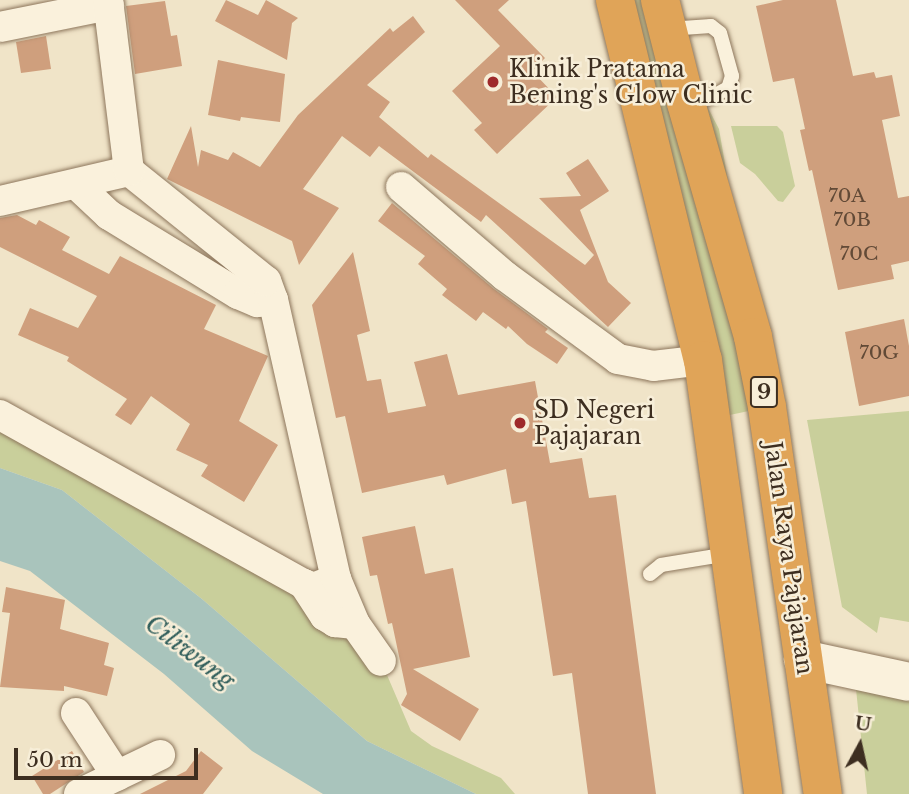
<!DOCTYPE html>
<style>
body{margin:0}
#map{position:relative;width:909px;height:794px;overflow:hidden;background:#f0e4c8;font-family:"Libre Baskerville",serif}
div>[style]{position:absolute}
.green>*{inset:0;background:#c9cf9b}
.water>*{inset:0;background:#a9c4bc}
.building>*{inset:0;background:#cf9f7d}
.roads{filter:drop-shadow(0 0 2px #8d765c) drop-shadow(0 0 2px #8d765c)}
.lane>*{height:14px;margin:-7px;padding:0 7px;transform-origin:7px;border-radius:7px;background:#faf1dc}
.street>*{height:30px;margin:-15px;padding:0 15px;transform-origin:15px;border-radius:15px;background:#faf1dc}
.secondary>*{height:38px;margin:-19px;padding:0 19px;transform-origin:19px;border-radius:19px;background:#faf1dc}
.highway>*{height:38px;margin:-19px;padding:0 19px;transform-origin:19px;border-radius:19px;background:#e0a458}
.dots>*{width:19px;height:19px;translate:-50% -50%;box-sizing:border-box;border:4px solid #f7eed8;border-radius:50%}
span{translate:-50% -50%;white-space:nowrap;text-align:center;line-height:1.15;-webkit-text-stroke:5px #f7eed8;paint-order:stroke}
.number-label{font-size:19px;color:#624a37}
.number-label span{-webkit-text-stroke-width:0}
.shield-label span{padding:2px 5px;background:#f7eed8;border:2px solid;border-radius:5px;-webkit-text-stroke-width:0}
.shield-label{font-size:21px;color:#3d2e20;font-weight:700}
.poi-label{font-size:23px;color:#3d2e20}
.left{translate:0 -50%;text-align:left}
.street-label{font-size:23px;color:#3d2e20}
.water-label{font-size:24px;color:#2f5d5a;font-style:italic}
.north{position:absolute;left:825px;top:710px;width:70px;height:70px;-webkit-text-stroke:5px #f7eed8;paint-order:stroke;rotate:8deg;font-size:19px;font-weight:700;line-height:28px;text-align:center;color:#3d2e20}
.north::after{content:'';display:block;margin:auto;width:24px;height:32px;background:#3d2e20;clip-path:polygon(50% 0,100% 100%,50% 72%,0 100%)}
.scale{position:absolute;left:14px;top:748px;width:184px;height:32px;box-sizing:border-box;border:4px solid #3d2e20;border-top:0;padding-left:9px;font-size:21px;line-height:24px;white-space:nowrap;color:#3d2e20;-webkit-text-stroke:5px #f7eed8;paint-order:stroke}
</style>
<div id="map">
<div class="green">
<div style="clip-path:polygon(615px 0,658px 0,667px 29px,719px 129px,767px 407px,711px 419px)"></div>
<div style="clip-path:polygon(731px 126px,777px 126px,783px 132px,795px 186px,783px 202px,778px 201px,755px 174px,740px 163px)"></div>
<div style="clip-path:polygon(909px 411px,909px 622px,880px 617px,877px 633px,842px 607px,807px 420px)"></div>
<div style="clip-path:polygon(0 414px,304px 584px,381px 661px,411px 731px,432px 746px,501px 778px,515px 794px,476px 794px,367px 741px,202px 599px,62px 490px,0 468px)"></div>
<div style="clip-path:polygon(909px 685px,909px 794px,867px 794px,856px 689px)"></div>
</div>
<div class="water">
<div style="clip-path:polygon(0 468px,62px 490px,202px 599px,367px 741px,476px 794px,323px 794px,252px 751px,164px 674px,30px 571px,0 561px)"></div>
</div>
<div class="building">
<div style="clip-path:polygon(226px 0,258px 15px,266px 0,298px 18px,292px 23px,287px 60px,215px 21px)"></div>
<div style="clip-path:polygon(455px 0,509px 0,498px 10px,545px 58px,532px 71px,557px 97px,497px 154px,474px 130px,482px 123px,452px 91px,500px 46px)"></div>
<div style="clip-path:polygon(783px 0,836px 0,853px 76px,874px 72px,876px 78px,892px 75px,900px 116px,882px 120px,898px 198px,909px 196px,909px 261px,891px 265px,894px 279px,838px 290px,812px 170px,809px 171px,800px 130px,805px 129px,794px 78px,773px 82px,756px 6px)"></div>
<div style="clip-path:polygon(165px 1px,171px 36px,177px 35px,182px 66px,135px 74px,126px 6px)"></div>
<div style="clip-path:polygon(413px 16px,425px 32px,367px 85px,390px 102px,379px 117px,428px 158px,431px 154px,585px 265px,594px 255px,539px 198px,581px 196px,566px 173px,588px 159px,609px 191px,580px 210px,608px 282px,631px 303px,608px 327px,486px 215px,481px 222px,379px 146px,370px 157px,342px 136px,303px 189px,339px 208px,299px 265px,292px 241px,167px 179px,191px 126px,198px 167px,201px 150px,228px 160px,233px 152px,260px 167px,298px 115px,390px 28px,393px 32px)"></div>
<div style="clip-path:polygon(46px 36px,51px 69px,21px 73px,16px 42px)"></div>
<div style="clip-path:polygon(218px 60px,285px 74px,280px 122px,241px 117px,240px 121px,208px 115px)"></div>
<div style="clip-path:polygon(392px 203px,494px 289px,548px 329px,545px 332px,568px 348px,557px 364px,527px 344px,508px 326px,506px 329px,483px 312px,476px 321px,442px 295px,447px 289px,418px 264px,425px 256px,378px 221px)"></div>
<div style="clip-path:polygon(17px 215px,36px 225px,39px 220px,70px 237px,62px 250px,109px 274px,120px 256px,216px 305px,204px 329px,268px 356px,239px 421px,278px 445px,244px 502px,201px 476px,208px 465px,176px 450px,190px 424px,151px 396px,131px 425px,115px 415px,127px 399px,67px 361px,69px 357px,18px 335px,30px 308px,78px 328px,97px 296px,0 247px,0 218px)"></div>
<div style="clip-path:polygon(353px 252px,370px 331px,357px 335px,367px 381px,381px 379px,388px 413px,426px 406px,414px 362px,447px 354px,458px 395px,535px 381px,550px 463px,582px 458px,589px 498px,616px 495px,656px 794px,588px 794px,572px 673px,553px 676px,526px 501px,512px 504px,506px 469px,447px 485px,444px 475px,362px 493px,345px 416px,336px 418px,312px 305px)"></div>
<div style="clip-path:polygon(904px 319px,909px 346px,909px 396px,859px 406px,845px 332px)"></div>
<div style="clip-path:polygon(415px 526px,425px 574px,453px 568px,470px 657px,413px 669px,479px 709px,460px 741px,401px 705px,407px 694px,392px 623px,388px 624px,377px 575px,370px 576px,362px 537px)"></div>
<div style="clip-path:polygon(6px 587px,65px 600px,60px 629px,109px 643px,104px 665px,114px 668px,107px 696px,64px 686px,64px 691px,0 687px,10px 613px,2px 612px)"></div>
<div style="clip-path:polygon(72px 751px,84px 772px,50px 794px,43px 794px,32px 776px)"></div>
<div style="clip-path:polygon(201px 751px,223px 768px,203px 794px,140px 794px,186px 771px)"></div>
</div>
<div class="roads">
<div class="lane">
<div style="left:668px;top:29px;width:43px;rotate:-4deg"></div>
<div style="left:711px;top:26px;width:11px;rotate:38deg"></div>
<div style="left:720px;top:33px;width:45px;rotate:74.4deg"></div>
<div style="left:732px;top:76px;width:13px;rotate:108deg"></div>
<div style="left:728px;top:88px;width:18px;rotate:151deg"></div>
<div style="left:712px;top:97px;width:25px;rotate:166deg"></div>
<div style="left:650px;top:574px;width:14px;rotate:-39deg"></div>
<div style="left:661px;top:565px;width:68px;rotate:-9.3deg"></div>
</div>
<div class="street">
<div style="left:0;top:27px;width:111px;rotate:-11.4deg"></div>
<div style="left:77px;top:185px;width:44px;rotate:43.2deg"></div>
<div style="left:109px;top:215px;width:151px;rotate:31.5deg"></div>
<div style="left:238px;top:294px;width:21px;rotate:23deg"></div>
<div style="left:257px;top:302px;width:16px;rotate:-7deg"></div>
<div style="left:401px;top:187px;width:137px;rotate:40.6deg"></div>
<div style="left:505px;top:276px;width:140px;rotate:36.3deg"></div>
<div style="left:618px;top:359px;width:36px;rotate:11deg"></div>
<div style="left:653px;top:366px;width:50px;rotate:-6.8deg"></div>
<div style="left:0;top:201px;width:132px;rotate:-13.1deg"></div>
<div style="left:0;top:415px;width:348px;rotate:29.1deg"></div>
<div style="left:304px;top:584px;width:10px;rotate:24deg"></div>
<div style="left:313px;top:588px;width:25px;rotate:-21deg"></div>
<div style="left:336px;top:579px;width:286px;rotate:-102.7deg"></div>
<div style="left:273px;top:300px;width:20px;rotate:-110deg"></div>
<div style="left:266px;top:281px;width:176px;rotate:-141.2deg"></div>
<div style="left:129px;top:171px;width:172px;rotate:-97deg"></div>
<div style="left:336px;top:579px;width:49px;rotate:67.1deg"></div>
<div style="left:355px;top:624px;width:45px;rotate:54.9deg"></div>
<div style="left:304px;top:584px;width:38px;rotate:57deg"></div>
<div style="left:325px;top:616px;width:12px;rotate:31deg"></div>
<div style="left:335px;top:622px;width:20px;rotate:6deg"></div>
<div style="left:76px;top:713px;width:75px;rotate:56.9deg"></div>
<div style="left:79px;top:794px;width:90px;rotate:-25.7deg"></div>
</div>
<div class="secondary">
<div style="left:803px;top:659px;width:108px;rotate:12.2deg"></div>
</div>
<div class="highway">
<div style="left:615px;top:0;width:371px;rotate:76.3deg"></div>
<div style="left:703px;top:360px;width:438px;rotate:82.1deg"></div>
<div style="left:660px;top:0;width:106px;rotate:75.8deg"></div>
<div style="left:686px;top:103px;width:243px;rotate:74deg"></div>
<div style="left:753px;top:337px;width:71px;rotate:78.7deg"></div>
<div style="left:767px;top:407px;width:391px;rotate:81.8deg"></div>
</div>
</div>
<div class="dots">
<div style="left:493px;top:82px;background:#9e2a2b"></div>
<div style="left:520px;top:423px;background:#9e2a2b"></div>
</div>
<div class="number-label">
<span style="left:847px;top:196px">70A</span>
<span style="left:852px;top:220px">70B</span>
<span style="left:859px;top:254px">70C</span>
<span style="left:879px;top:353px">70G</span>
</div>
<div class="shield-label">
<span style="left:764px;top:392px">9</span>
</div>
<div class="poi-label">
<span class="left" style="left:509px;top:82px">Klinik Pratama<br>Bening's Glow Clinic</span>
<span class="left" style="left:534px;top:423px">SD Negeri<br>Pajajaran</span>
</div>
<div class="street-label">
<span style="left:789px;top:558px;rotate:82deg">Jalan Raya Pajajaran</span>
</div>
<div class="water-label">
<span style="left:190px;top:652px;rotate:37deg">Ciliwung</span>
</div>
<div class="north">U</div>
<div class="scale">50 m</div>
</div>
